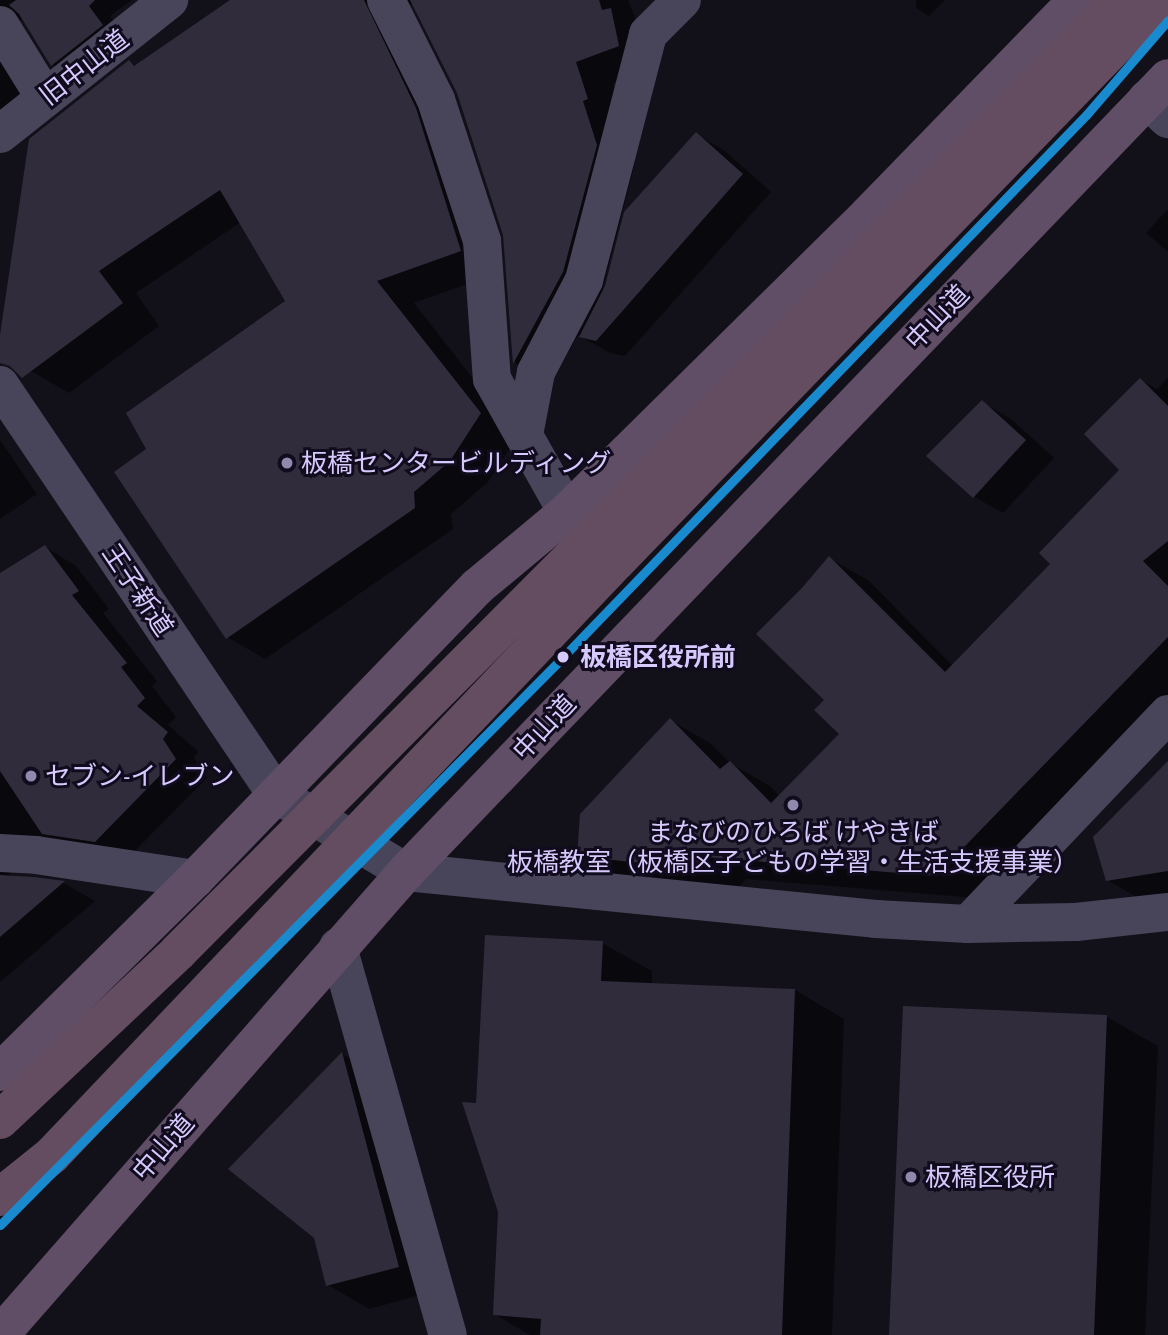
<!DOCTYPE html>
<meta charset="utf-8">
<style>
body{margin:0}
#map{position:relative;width:1168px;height:1335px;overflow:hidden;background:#121019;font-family:"PT Sans Narrow","Noto Sans JP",sans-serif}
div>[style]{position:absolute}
.shadow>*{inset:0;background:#0007}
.building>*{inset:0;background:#312c3c}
.minor>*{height:38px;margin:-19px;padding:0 19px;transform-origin:19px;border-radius:19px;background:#48455a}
.tertiary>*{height:38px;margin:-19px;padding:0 19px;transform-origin:19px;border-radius:19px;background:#48455a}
.trunk>*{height:38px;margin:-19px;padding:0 19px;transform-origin:19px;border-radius:19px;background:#604d66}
.motorway>*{height:38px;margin:-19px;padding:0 19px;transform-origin:19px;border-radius:19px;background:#644d61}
.motorway-bridge>*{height:38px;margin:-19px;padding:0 19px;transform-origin:19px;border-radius:19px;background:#644d61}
.metro-1>*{height:9px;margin:-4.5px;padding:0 4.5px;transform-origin:4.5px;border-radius:4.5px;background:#1a8ace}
.dots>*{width:19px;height:19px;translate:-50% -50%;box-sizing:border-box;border:4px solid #110c1d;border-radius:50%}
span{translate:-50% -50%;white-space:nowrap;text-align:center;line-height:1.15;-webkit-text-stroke:6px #110c1d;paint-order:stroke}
.street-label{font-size:26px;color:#d6c9fe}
.poi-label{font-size:26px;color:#d6c9fe}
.left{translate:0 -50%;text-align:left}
.stop-label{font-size:26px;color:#d6c9fe;font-weight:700}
</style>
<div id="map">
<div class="shadow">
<div style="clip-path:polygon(0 0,132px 0,110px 16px,128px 40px,79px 80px,52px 64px,22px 19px,15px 22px,32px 92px,0 120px)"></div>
<div style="clip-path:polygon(266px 0,628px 0,656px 68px,613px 83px,625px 120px,619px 122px,634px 167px,601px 295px,696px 134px,725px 151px,771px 192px,625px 356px,610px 353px,578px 335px,551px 384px,515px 363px,505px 234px,458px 92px,413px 2px,405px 10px,498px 273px,414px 303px,518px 436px,488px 482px,451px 514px,453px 529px,265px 659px,227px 637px,148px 449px,288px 301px,241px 222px,136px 293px,159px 326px,69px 393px,31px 371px,129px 62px,137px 66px)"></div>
<div style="clip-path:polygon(916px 0,945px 0,929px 16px,916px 8px)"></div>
<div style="clip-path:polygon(1168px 209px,1168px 252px,1146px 233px)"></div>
<div style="clip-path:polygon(1168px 378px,1168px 700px,976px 898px,746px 879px,735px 890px,619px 878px,579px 855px,670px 720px,710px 743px,730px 763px,770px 786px,780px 797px,841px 734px,826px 700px,804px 589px,829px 558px,869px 581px,953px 666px,1053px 564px,1121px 470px,1140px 380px,1157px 389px)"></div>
<div style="clip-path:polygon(982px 402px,1011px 419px,1054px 458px,1003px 513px,974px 497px,929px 456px)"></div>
<div style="clip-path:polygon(0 440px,37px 494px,0 519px)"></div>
<div style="clip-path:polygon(45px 547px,76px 566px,109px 609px,103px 613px,157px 681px,152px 686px,176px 717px,168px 725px,198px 751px,194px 758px,207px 778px,127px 859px,9px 872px,11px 876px,64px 883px,95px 901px,0 982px,0 575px)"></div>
<div style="clip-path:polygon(1168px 764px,1168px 915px,1107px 880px)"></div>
<div style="clip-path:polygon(602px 943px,652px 971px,652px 985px,795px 990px,844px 1019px,832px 1335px,530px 1335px,494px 1314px,499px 1212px,478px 1105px)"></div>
<div style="clip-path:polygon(1107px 1017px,1158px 1046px,1145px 1335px,891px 1335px)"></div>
<div style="clip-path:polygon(342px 1054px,383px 1078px,439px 1290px,369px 1309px,328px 1285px)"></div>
</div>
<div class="building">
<div style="clip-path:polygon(16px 0,95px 0,89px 6px,103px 25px,51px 66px,19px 14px,9px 5px)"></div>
<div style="clip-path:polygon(230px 0,364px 0,416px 108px,461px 251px,377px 281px,481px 413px,450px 461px,414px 492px,415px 508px,226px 639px,114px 472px,146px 449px,126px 413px,285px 301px,220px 190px,99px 271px,123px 303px,22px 378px,10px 366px,0 363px,0 335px,29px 139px,129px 60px,134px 66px)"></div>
<div style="clip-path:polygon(410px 0,599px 0,602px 10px,611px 8px,619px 46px,576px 62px,588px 99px,583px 101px,597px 145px,563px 272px,513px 364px,503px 235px,457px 93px)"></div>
<div style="clip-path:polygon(696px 132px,743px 174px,596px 341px,579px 337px,605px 286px,624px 212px)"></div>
<div style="clip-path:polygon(1140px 378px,1168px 406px,1168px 541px,1143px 561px,1168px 586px,1168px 637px,936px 876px,706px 857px,695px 869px,577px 856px,580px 814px,670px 718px,720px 769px,730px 761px,771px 803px,839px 734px,814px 710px,824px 700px,756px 634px,802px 588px,829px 556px,945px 672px,1050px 564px,1039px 553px,1119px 470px,1084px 434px)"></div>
<div style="clip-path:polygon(982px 400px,1026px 440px,973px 498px,926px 456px)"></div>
<div style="clip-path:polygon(45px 545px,79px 591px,72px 595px,127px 663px,121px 667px,145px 698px,137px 706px,168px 732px,163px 739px,176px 759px,95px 842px,42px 834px,0 771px,0 573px)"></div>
<div style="clip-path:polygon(1168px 761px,1168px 871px,1106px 881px,1093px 837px)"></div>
<div style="clip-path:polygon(0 875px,34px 877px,65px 881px,0 937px)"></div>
<div style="clip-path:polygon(485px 935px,603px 941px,601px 981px,795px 989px,782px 1335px,540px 1335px,541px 1319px,493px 1315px,498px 1212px,462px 1102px,476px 1103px)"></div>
<div style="clip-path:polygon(903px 1006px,1107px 1015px,1094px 1335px,889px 1335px)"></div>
<div style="clip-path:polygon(342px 1052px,399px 1267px,326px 1286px,314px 1238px,228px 1169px)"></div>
</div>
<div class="minor">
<div style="left:386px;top:0;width:112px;rotate:63.4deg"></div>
<div style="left:436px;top:100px;width:148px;rotate:71.9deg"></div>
<div style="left:482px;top:241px;width:138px;rotate:85.9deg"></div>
<div style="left:492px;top:379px;width:153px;rotate:60.6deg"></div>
<div style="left:0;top:25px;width:86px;rotate:58.3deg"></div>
<div style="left:1147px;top:99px;width:29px;rotate:44deg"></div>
<div style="left:0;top:134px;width:216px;rotate:-38.4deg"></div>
<div style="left:524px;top:435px;width:64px;rotate:-79.2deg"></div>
<div style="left:536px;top:372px;width:104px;rotate:-62.4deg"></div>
<div style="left:584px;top:280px;width:254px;rotate:-75.4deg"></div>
<div style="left:648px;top:34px;width:48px;rotate:-45deg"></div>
<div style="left:0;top:853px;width:36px;rotate:3deg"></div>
<div style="left:36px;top:855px;width:161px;rotate:8.6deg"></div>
<div style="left:968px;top:924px;width:290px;rotate:-46.4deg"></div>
<div style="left:338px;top:947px;width:403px;rotate:74.2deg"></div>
</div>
<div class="tertiary">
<div style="left:0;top:385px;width:493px;rotate:56deg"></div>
<div style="left:276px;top:794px;width:152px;rotate:31deg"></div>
<div style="left:406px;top:872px;width:472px;rotate:5.7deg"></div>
<div style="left:876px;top:919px;width:92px;rotate:3.1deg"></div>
<div style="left:968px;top:924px;width:108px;rotate:-1.1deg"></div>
<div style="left:1076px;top:922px;width:93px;rotate:-6.2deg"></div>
</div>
<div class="trunk">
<div style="left:0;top:1072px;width:274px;rotate:-44.7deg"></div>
<div style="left:195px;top:879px;width:406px;rotate:-46deg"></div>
<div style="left:477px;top:587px;width:117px;rotate:-39.8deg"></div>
<div style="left:567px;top:512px;width:424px;rotate:-44.6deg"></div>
<div style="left:869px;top:214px;width:298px;rotate:-45.8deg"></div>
<div style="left:0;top:1335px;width:616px;rotate:-48.75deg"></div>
<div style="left:406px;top:872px;width:1100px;rotate:-46.18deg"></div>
</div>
<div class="motorway">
<div style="left:605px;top:524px;width:735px;rotate:-45.5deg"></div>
<div style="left:616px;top:562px;width:782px;rotate:-45.93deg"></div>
</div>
<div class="motorway-bridge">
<div style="left:0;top:1120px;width:245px;rotate:-43.3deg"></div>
<div style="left:178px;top:952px;width:605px;rotate:-45.07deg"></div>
<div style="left:0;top:1197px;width:67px;rotate:-38.9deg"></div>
<div style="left:52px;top:1155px;width:818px;rotate:-46.44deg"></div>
</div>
<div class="metro-1">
<div style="left:0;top:1225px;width:797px;rotate:-45.25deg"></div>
<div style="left:561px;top:659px;width:757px;rotate:-46.02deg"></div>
<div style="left:1087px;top:114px;width:124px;rotate:-49.2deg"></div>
</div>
<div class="dots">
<div style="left:287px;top:463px;background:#9188ae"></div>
<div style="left:563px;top:657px;background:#d6c9fe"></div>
<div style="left:31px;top:776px;background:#9188ae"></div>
<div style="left:793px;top:805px;background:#9188ae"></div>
<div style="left:911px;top:1177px;background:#9188ae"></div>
</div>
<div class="street-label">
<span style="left:84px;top:67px;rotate:-38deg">旧中山道</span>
<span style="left:937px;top:317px;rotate:-46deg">中山道</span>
<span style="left:138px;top:590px;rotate:56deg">王子新道</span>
<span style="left:544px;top:727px;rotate:-47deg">中山道</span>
<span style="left:163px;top:1147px;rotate:-49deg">中山道</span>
</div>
<div class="poi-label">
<span class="left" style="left:301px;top:463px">板橋センタービルディング</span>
<span class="left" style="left:45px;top:776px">セブン-イレブン</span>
<span style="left:793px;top:847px">まなびのひろば けやきば<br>板橋教室（板橋区子どもの学習・生活支援事業）</span>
<span class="left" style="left:925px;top:1177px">板橋区役所</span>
</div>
<div class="stop-label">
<span class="left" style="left:580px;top:657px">板橋区役所前</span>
</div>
</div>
